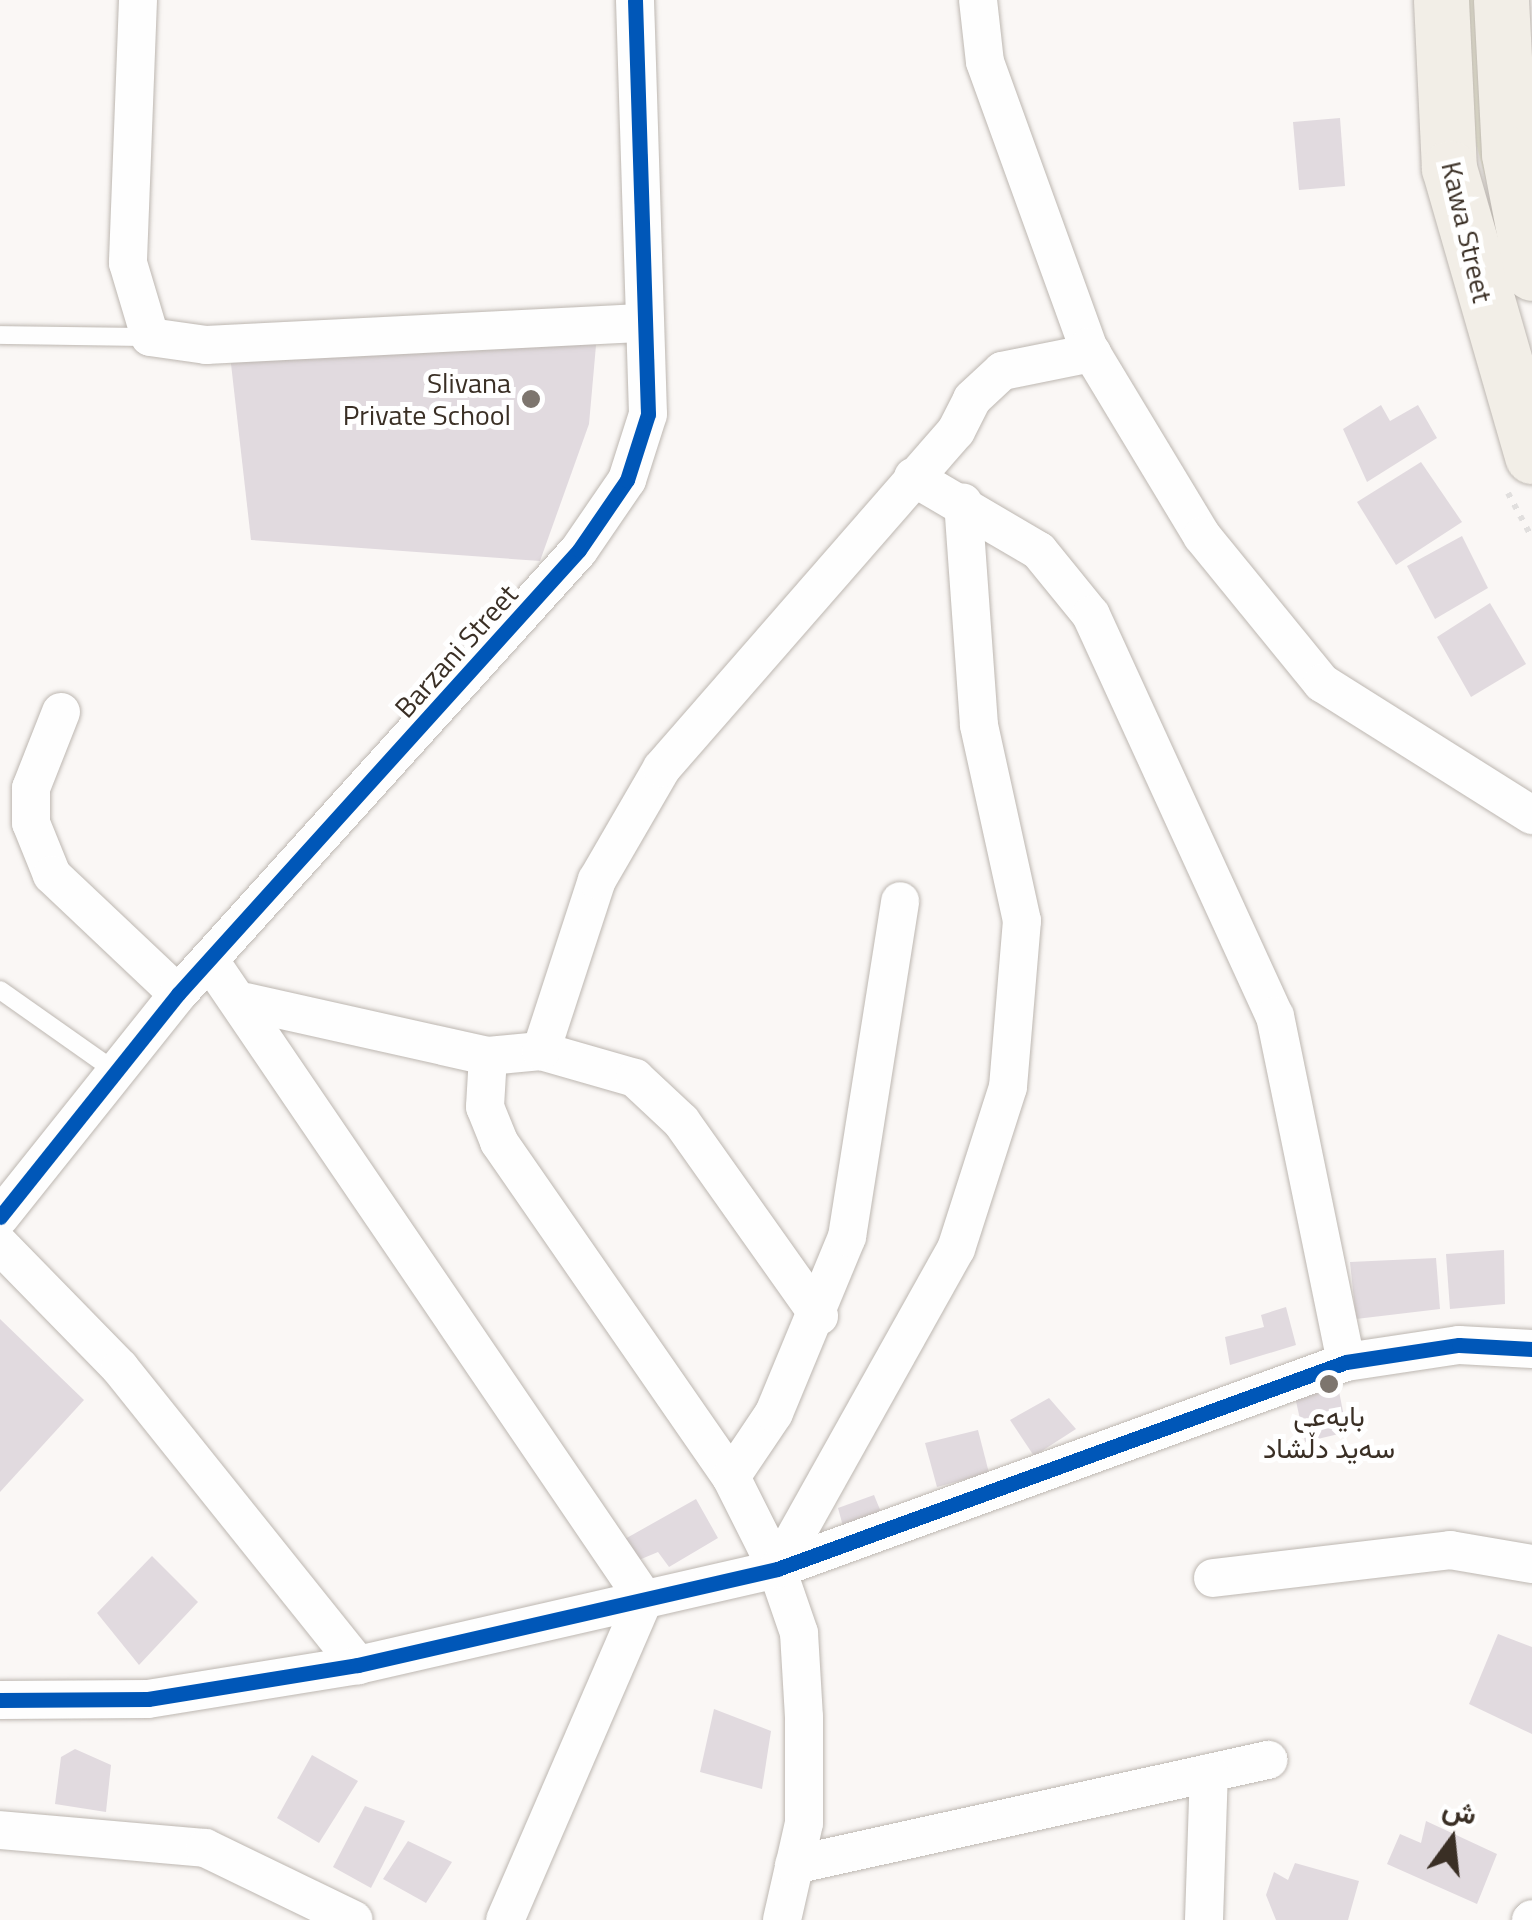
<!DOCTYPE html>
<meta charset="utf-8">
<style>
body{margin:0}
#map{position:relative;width:1532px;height:1920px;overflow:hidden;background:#faf7f5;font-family:"Titillium Web",Vazirmatn,sans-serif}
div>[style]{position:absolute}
.green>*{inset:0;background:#f0f0d6}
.building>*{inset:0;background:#e1dadf}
.path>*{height:6px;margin-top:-3px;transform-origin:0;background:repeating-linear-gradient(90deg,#e1dfde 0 5px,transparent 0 13px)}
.roads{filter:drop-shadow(0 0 2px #bdb7b1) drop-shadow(0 0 2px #bdb7b1)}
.service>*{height:18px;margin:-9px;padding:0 9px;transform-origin:9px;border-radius:9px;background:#fefefe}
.minor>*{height:38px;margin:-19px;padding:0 19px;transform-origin:19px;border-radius:19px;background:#fefefe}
.primary>*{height:55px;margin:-27.5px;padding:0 27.5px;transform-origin:27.5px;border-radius:27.5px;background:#f2eee7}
.cycleway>*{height:15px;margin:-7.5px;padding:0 7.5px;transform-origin:7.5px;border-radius:7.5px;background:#0057b8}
.dots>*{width:28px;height:28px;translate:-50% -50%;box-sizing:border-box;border:5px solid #fff;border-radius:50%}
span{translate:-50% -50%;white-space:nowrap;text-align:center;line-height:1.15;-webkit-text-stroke:10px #fff;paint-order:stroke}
.street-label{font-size:28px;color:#3a2f25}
.poi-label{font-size:28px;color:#3a2f25}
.right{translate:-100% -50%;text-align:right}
.north{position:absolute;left:1402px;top:1790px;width:100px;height:100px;-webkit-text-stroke:8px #fff;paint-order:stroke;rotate:15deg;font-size:28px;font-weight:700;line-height:40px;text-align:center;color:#3a2f25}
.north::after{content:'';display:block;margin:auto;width:35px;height:45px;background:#3a2f25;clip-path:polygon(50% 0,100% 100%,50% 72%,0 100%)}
</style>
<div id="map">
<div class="green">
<div style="clip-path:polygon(1462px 0,1483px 0,1499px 179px,1487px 184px,1469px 117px)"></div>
</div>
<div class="building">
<div style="clip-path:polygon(1340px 118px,1345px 186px,1299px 190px,1293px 122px)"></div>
<div style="clip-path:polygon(597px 334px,589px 424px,540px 561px,251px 540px,230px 355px)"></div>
<div style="clip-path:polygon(1381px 405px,1390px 421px,1418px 405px,1437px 438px,1367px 482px,1343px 429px)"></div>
<div style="clip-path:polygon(1421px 462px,1462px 522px,1396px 565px,1357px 502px)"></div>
<div style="clip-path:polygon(1462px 536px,1488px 588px,1435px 619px,1407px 566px)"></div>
<div style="clip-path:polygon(1490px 603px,1526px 664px,1471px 697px,1437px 637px)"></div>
<div style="clip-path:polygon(1504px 1250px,1505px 1304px,1450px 1309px,1446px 1254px)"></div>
<div style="clip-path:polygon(1436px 1258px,1440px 1309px,1356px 1319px,1350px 1262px)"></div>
<div style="clip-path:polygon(1286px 1307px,1296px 1345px,1230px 1365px,1225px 1337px,1264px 1327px,1261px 1315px)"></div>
<div style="clip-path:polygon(0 1319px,84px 1400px,0 1492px)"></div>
<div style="clip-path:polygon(1337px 1381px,1347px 1432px,1305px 1442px,1294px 1392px)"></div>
<div style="clip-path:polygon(1049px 1398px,1076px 1429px,1034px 1456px,1010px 1420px)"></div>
<div style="clip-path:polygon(978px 1430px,989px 1473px,937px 1487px,925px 1443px)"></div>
<div style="clip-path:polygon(874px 1495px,883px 1517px,844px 1530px,838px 1508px)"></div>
<div style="clip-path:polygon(696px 1499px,718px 1538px,669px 1567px,658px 1552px,627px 1565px,616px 1544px)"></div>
<div style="clip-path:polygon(152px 1556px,198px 1602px,139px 1665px,97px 1613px)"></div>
<div style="clip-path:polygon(1498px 1634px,1532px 1647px,1532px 1734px,1469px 1704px)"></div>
<div style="clip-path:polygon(714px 1709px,771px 1731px,762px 1789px,700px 1772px)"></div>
<div style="clip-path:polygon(75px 1749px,111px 1765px,106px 1812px,55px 1804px,61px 1757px)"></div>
<div style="clip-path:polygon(312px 1755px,358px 1781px,319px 1843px,277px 1818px)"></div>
<div style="clip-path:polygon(365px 1806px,405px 1821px,371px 1888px,333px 1867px)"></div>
<div style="clip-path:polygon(1426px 1821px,1497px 1854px,1477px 1904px,1387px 1864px,1400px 1834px,1421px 1843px)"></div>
<div style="clip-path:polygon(408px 1841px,452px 1862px,426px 1903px,383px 1879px)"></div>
<div style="clip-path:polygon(1295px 1863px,1359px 1881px,1348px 1920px,1276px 1920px,1266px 1895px,1274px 1872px,1288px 1880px)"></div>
</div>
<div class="path">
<div style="left:1508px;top:493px;width:51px;rotate:61.9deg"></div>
</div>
<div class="roads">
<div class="service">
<div style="left:0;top:335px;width:150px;rotate:0.8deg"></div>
<div style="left:0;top:990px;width:141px;rotate:35.2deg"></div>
</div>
<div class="minor">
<div style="left:138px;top:0;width:263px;rotate:92.2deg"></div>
<div style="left:128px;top:263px;width:77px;rotate:73.4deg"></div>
<div style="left:150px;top:337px;width:57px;rotate:8.1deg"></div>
<div style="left:206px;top:345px;width:439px;rotate:-2.9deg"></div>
<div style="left:978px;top:0;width:62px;rotate:83.6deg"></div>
<div style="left:985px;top:62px;width:303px;rotate:70.1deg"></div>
<div style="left:1088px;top:347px;width:221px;rotate:58.9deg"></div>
<div style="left:1202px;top:536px;width:190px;rotate:50.8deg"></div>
<div style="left:1322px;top:683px;width:248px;rotate:32.2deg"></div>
<div style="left:913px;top:477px;width:146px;rotate:30.4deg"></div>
<div style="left:1039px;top:551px;width:82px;rotate:50.9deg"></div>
<div style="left:1091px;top:615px;width:441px;rotate:65.4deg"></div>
<div style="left:1275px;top:1016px;width:353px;rotate:78.4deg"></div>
<div style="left:61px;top:712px;width:82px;rotate:111.5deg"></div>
<div style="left:31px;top:788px;width:35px;rotate:90deg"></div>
<div style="left:31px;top:823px;width:56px;rotate:68deg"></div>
<div style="left:52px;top:875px;width:173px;rotate:43.4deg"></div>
<div style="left:210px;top:961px;width:772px;rotate:55.77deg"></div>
<div style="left:644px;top:1599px;width:350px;rotate:113.4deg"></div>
<div style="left:246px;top:1002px;width:248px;rotate:12.6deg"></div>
<div style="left:488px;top:1056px;width:53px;rotate:-5.4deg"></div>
<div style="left:541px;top:1051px;width:98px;rotate:16deg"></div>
<div style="left:635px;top:1078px;width:63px;rotate:43.1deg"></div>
<div style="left:681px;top:1121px;width:239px;rotate:54.7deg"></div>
<div style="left:541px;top:1051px;width:180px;rotate:-71.9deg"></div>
<div style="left:597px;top:880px;width:129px;rotate:-59.9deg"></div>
<div style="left:662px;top:768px;width:447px;rotate:-48.9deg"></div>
<div style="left:956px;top:431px;width:36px;rotate:-63deg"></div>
<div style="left:972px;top:399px;width:41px;rotate:-43deg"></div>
<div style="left:1002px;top:371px;width:92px;rotate:-11.3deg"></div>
<div style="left:488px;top:1056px;width:51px;rotate:93.4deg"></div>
<div style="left:485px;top:1107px;width:38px;rotate:68deg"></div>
<div style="left:499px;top:1142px;width:407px;rotate:55.3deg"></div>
<div style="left:731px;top:1477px;width:103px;rotate:63.4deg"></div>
<div style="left:777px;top:1569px;width:68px;rotate:71deg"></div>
<div style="left:799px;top:1633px;width:84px;rotate:86.6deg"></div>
<div style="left:804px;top:1717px;width:106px;rotate:90deg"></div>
<div style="left:804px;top:1823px;width:99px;rotate:102.8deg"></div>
<div style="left:0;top:1217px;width:285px;rotate:-51.4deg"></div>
<div style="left:178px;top:994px;width:598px;rotate:-47.91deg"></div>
<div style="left:579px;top:550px;width:85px;rotate:-55.6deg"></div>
<div style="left:627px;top:480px;width:69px;rotate:-72.3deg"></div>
<div style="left:648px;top:414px;width:414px;rotate:-91.8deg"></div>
<div style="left:0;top:1245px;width:172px;rotate:45.7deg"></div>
<div style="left:120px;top:1368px;width:381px;rotate:51.3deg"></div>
<div style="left:731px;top:1477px;width:77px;rotate:-56.1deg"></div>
<div style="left:774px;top:1413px;width:191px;rotate:-67.5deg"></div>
<div style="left:847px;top:1237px;width:340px;rotate:-81deg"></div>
<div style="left:777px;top:1569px;width:367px;rotate:-60.8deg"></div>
<div style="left:956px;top:1249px;width:170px;rotate:-72.2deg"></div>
<div style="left:1008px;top:1087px;width:167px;rotate:-85.2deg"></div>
<div style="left:1022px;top:921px;width:201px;rotate:-102.4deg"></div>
<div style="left:979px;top:725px;width:223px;rotate:-94.1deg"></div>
<div style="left:1213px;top:1578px;width:239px;rotate:-6.7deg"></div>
<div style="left:1450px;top:1550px;width:83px;rotate:9.7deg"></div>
<div style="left:0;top:1700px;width:148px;rotate:-0.4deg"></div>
<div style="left:148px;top:1699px;width:213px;rotate:-9.2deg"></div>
<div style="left:358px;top:1665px;width:430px;rotate:-12.9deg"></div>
<div style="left:777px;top:1569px;width:605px;rotate:-19.99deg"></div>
<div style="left:1346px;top:1362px;width:114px;rotate:-8.6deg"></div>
<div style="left:1459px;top:1345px;width:73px;rotate:3.1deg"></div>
<div style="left:0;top:1830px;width:206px;rotate:5deg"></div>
<div style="left:205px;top:1848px;width:165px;rotate:25.8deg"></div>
<div style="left:794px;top:1865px;width:486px;rotate:-12.5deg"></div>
<div style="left:1204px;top:1920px;width:147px;rotate:-88.1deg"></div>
<div style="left:1531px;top:1920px;width:1px;rotate:-45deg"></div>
</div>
<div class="primary">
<div style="left:1441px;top:0;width:168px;rotate:87.3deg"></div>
<div style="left:1449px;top:168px;width:300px;rotate:73.9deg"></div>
<div style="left:1501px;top:0;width:154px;rotate:87deg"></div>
<div style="left:1509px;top:154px;width:121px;rotate:79.1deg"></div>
</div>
</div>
<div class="cycleway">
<div style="left:0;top:1217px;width:285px;rotate:-51.4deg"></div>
<div style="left:178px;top:994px;width:598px;rotate:-47.91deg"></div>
<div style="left:579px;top:550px;width:85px;rotate:-55.6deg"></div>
<div style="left:627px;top:480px;width:69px;rotate:-72.3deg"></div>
<div style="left:648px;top:414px;width:414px;rotate:-91.8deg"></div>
<div style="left:0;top:1700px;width:148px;rotate:-0.4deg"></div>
<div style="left:148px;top:1699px;width:213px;rotate:-9.2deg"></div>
<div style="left:358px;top:1665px;width:430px;rotate:-12.9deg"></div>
<div style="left:777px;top:1569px;width:605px;rotate:-19.99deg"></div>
<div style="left:1346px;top:1362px;width:114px;rotate:-8.6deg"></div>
<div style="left:1459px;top:1345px;width:73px;rotate:3.1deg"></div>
</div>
<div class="dots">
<div style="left:531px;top:399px;background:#7d756e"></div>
<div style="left:1329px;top:1384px;background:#7d756e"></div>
</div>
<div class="street-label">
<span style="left:1467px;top:232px;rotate:77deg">Kawa Street</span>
<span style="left:456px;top:651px;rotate:-48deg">Barzani Street</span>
</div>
<div class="poi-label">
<span class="right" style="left:511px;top:399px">Slivana<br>Private School</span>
<span style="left:1329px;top:1432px">بایەعی<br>سەید دڵشاد</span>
</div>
<div class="north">ش</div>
</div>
